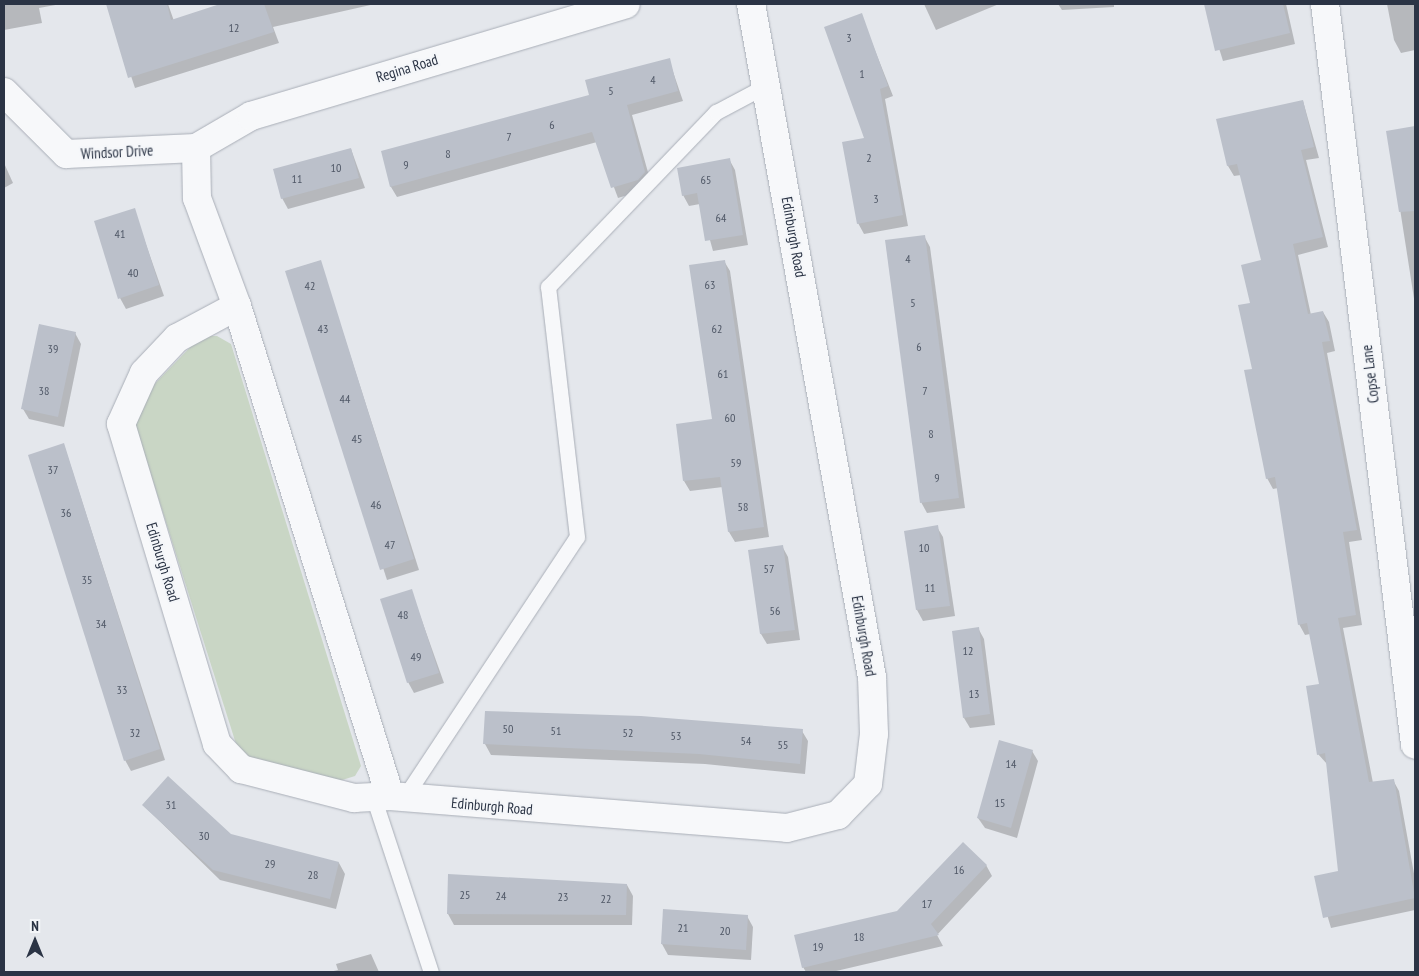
<!DOCTYPE html>
<style>
body{margin:0}
#map{position:relative;width:1419px;height:976px;overflow:hidden;background:#e4e7ec;font-family:"PT Sans Narrow",sans-serif}
div>[style]{position:absolute}
.green>*{inset:0;background:#c9d6c5}
.shadow>*{inset:0;background:#0003}
.building>*{inset:0;background:#bbc0ca}
.roads{filter:drop-shadow(0 0 1px #a9aeb7) drop-shadow(0 0 1px #a9aeb7)}
.service>*{height:15px;margin:-7.5px;padding:0 7.5px;transform-origin:7.5px;border-radius:7.5px;background:#f7f8fa}
.minor>*{height:28px;margin:-14px;padding:0 14px;transform-origin:14px;border-radius:14px;background:#f7f8fa}
.tertiary>*{height:28px;margin:-14px;padding:0 14px;transform-origin:14px;border-radius:14px;background:#f7f8fa}
span{translate:-50% -50%;white-space:nowrap;text-align:center;line-height:1.15;-webkit-text-stroke:4px #f4f6f9;paint-order:stroke}
.number-label{font-size:12px;color:#4f5766}
.number-label span{-webkit-text-stroke-width:0}
.street-label{font-size:15px;color:#2b3445}
.frame{position:absolute;inset:0;border:5px solid #2b3445;pointer-events:none}
.north{position:absolute;left:10px;top:916px;width:50px;height:50px;-webkit-text-stroke:4px #f4f6f9;paint-order:stroke;rotate:0deg;font-size:14px;font-weight:700;line-height:20px;text-align:center;color:#2b3445}
.north::after{content:'';display:block;margin:auto;width:18px;height:22px;background:#2b3445;clip-path:polygon(50% 0,100% 100%,50% 72%,0 100%)}
</style>
<div id="map">
<div class="green">
<div style="clip-path:polygon(201px 336px,217px 336px,231px 344px,361px 766px,355px 776px,339px 781px,250px 761px,237px 747px,133px 418px,140px 399px)"></div>
</div>
<div class="shadow">
<div style="clip-path:polygon(4px 4px,61px 4px,39px 8px,42px 23px,4px 30px)"></div>
<div style="clip-path:polygon(107px 4px,168px 4px,174px 21px,224px 4px,375px 4px,273px 27px,279px 43px,135px 88px)"></div>
<div style="clip-path:polygon(924px 4px,999px 4px,936px 30px)"></div>
<div style="clip-path:polygon(1058px 4px,1114px 4px,1114px 7px,1062px 10px)"></div>
<div style="clip-path:polygon(1205px 4px,1286px 4px,1295px 44px,1223px 61px)"></div>
<div style="clip-path:polygon(1387px 4px,1415px 4px,1415px 50px,1401px 53px,1394px 40px)"></div>
<div style="clip-path:polygon(861px 15px,893px 96px,885px 99px,908px 226px,864px 234px,858px 223px,866px 139px)"></div>
<div style="clip-path:polygon(669px 60px,683px 101px,632px 115px,651px 183px,644px 190px,618px 198px,597px 142px,397px 197px,391px 187px,383px 152px,591px 96px)"></div>
<div style="clip-path:polygon(1303px 101px,1319px 158px,1306px 160px,1328px 247px,1298px 255px,1311px 315px,1323px 312px,1329px 322px,1335px 351px,1327px 353px,1362px 540px,1349px 542px,1362px 625px,1343px 628px,1373px 783px,1393px 780px,1399px 791px,1415px 879px,1415px 910px,1331px 928px,1316px 877px,1339px 872px,1327px 764px,1318px 754px,1320px 685px,1310px 634px,1305px 635px,1299px 624px,1278px 488px,1273px 489px,1267px 478px,1253px 370px,1252px 304px,1262px 260px,1241px 175px,1234px 176px,1228px 166px,1218px 120px)"></div>
<div style="clip-path:polygon(1415px 128px,1415px 305px,1388px 132px)"></div>
<div style="clip-path:polygon(351px 149px,365px 188px,288px 209px,282px 198px)"></div>
<div style="clip-path:polygon(729px 159px,735px 170px,748px 245px,713px 251px,700px 204px,689px 206px,683px 195px)"></div>
<div style="clip-path:polygon(4px 163px,13px 183px,4px 188px)"></div>
<div style="clip-path:polygon(134px 210px,164px 296px,126px 309px,120px 298px)"></div>
<div style="clip-path:polygon(924px 236px,930px 247px,965px 508px,927px 513px,921px 502px)"></div>
<div style="clip-path:polygon(320px 261px,419px 570px,387px 580px,287px 271px)"></div>
<div style="clip-path:polygon(724px 261px,730px 271px,769px 537px,735px 542px,729px 532px,723px 487px,690px 491px,684px 481px,713px 420px)"></div>
<div style="clip-path:polygon(75px 333px,81px 344px,64px 427px,29px 419px,23px 409px)"></div>
<div style="clip-path:polygon(64px 445px,165px 760px,131px 771px,125px 760px)"></div>
<div style="clip-path:polygon(937px 527px,943px 537px,955px 616px,923px 621px,917px 610px,905px 532px)"></div>
<div style="clip-path:polygon(782px 546px,788px 557px,800px 640px,767px 644px,761px 634px,750px 551px)"></div>
<div style="clip-path:polygon(411px 590px,444px 683px,414px 693px,408px 682px)"></div>
<div style="clip-path:polygon(978px 628px,984px 639px,995px 725px,970px 728px,964px 718px)"></div>
<div style="clip-path:polygon(802px 731px,808px 741px,805px 774px,705px 764px,491px 755px,485px 744px)"></div>
<div style="clip-path:polygon(1032px 751px,1038px 761px,1017px 838px,985px 828px,978px 818px)"></div>
<div style="clip-path:polygon(143px 805px,230px 835px,339px 863px,345px 874px,336px 909px,220px 880px)"></div>
<div style="clip-path:polygon(986px 865px,992px 876px,937px 935px,943px 946px,832px 972px,806px 972px,803px 967px)"></div>
<div style="clip-path:polygon(627px 885px,633px 896px,632px 925px,454px 925px,448px 914px)"></div>
<div style="clip-path:polygon(747px 916px,753px 927px,751px 960px,668px 955px,662px 944px)"></div>
<div style="clip-path:polygon(371px 954px,379px 972px,329px 972px,338px 970px,336px 964px)"></div>
</div>
<div class="building">
<div style="clip-path:polygon(106px 4px,167px 4px,171px 20px,220px 4px,264px 4px,274px 32px,128px 78px)"></div>
<div style="clip-path:polygon(1204px 4px,1283px 4px,1290px 33px,1215px 51px)"></div>
<div style="clip-path:polygon(862px 13px,888px 86px,880px 89px,903px 215px,857px 224px,842px 142px,864px 138px,824px 27px)"></div>
<div style="clip-path:polygon(670px 58px,678px 91px,627px 105px,645px 172px,638px 180px,611px 188px,592px 132px,390px 187px,381px 151px,589px 95px,585px 80px)"></div>
<div style="clip-path:polygon(1303px 100px,1314px 147px,1301px 150px,1323px 237px,1293px 244px,1308px 314px,1323px 311px,1330px 341px,1322px 342px,1357px 530px,1343px 532px,1356px 615px,1338px 618px,1369px 782px,1394px 779px,1415px 898px,1323px 918px,1314px 876px,1338px 871px,1325px 753px,1317px 755px,1306px 686px,1319px 684px,1307px 623px,1298px 625px,1275px 477px,1266px 479px,1244px 370px,1252px 369px,1238px 305px,1250px 303px,1241px 265px,1261px 260px,1237px 164px,1227px 166px,1216px 119px)"></div>
<div style="clip-path:polygon(1415px 126px,1415px 211px,1399px 212px,1386px 131px)"></div>
<div style="clip-path:polygon(351px 148px,359px 178px,281px 199px,273px 169px)"></div>
<div style="clip-path:polygon(730px 158px,743px 235px,705px 241px,697px 193px,682px 196px,677px 168px)"></div>
<div style="clip-path:polygon(135px 208px,159px 285px,118px 299px,94px 221px)"></div>
<div style="clip-path:polygon(925px 235px,959px 498px,920px 503px,885px 240px)"></div>
<div style="clip-path:polygon(321px 260px,414px 559px,380px 570px,285px 271px)"></div>
<div style="clip-path:polygon(725px 260px,764px 527px,728px 532px,720px 477px,683px 481px,676px 424px,712px 419px,689px 265px)"></div>
<div style="clip-path:polygon(39px 324px,76px 332px,58px 417px,21px 409px)"></div>
<div style="clip-path:polygon(64px 443px,160px 749px,124px 761px,28px 455px)"></div>
<div style="clip-path:polygon(938px 525px,950px 606px,916px 610px,904px 531px)"></div>
<div style="clip-path:polygon(783px 545px,795px 630px,760px 634px,748px 550px)"></div>
<div style="clip-path:polygon(412px 589px,439px 673px,407px 683px,380px 599px)"></div>
<div style="clip-path:polygon(979px 627px,990px 714px,963px 718px,952px 631px)"></div>
<div style="clip-path:polygon(485px 711px,641px 716px,803px 729px,800px 764px,699px 754px,483px 744px)"></div>
<div style="clip-path:polygon(999px 740px,1033px 750px,1011px 828px,977px 818px)"></div>
<div style="clip-path:polygon(168px 776px,231px 834px,339px 862px,330px 899px,213px 870px,142px 805px)"></div>
<div style="clip-path:polygon(963px 842px,987px 865px,931px 924px,939px 935px,802px 968px,794px 935px,897px 911px)"></div>
<div style="clip-path:polygon(448px 874px,627px 884px,626px 915px,447px 914px)"></div>
<div style="clip-path:polygon(663px 909px,748px 915px,746px 950px,661px 944px)"></div>
</div>
<div class="roads">
<div class="service">
<div style="left:373px;top:796px;width:185px;rotate:71.8deg"></div>
<div style="left:404px;top:798px;width:313px;rotate:-56.5deg"></div>
<div style="left:577px;top:537px;width:252px;rotate:-96.6deg"></div>
<div style="left:548px;top:287px;width:243px;rotate:-46.2deg"></div>
<div style="left:716px;top:112px;width:58px;rotate:-27.9deg"></div>
</div>
<div class="minor">
<div style="left:4px;top:92px;width:88px;rotate:45deg"></div>
<div style="left:66px;top:154px;width:130px;rotate:-2.6deg"></div>
<div style="left:196px;top:148px;width:50px;rotate:88.9deg"></div>
<div style="left:197px;top:198px;width:115px;rotate:69.7deg"></div>
<div style="left:237px;top:306px;width:513px;rotate:72.66deg"></div>
<div style="left:196px;top:148px;width:64px;rotate:-30.2deg"></div>
<div style="left:251px;top:116px;width:391px;rotate:-16.6deg"></div>
<div style="left:237px;top:306px;width:68px;rotate:151.9deg"></div>
<div style="left:177px;top:338px;width:48px;rotate:133.3deg"></div>
<div style="left:144px;top:373px;width:56px;rotate:114.3deg"></div>
<div style="left:121px;top:424px;width:334px;rotate:73.3deg"></div>
<div style="left:217px;top:744px;width:35px;rotate:46deg"></div>
<div style="left:241px;top:769px;width:117px;rotate:14.4deg"></div>
<div style="left:354px;top:798px;width:36px;rotate:-3deg"></div>
<div style="left:390px;top:796px;width:398px;rotate:4.6deg"></div>
<div style="left:787px;top:828px;width:53px;rotate:-14.3deg"></div>
<div style="left:838px;top:815px;width:43px;rotate:-45.9deg"></div>
<div style="left:868px;top:784px;width:50px;rotate:-83.2deg"></div>
<div style="left:874px;top:734px;width:57px;rotate:-92deg"></div>
<div style="left:872px;top:677px;width:684px;rotate:-100.19deg"></div>
</div>
<div class="tertiary">
<div style="left:1325px;top:4px;width:746px;rotate:83.07deg"></div>
</div>
</div>
<div class="number-label">
<span style="left:234px;top:28px">12</span>
<span style="left:849px;top:38px">3</span>
<span style="left:862px;top:74px">1</span>
<span style="left:653px;top:80px">4</span>
<span style="left:611px;top:91px">5</span>
<span style="left:552px;top:125px">6</span>
<span style="left:509px;top:137px">7</span>
<span style="left:448px;top:154px">8</span>
<span style="left:869px;top:158px">2</span>
<span style="left:406px;top:165px">9</span>
<span style="left:336px;top:168px">10</span>
<span style="left:297px;top:179px">11</span>
<span style="left:706px;top:180px">65</span>
<span style="left:876px;top:199px">3</span>
<span style="left:721px;top:218px">64</span>
<span style="left:120px;top:234px">41</span>
<span style="left:908px;top:259px">4</span>
<span style="left:133px;top:273px">40</span>
<span style="left:710px;top:285px">63</span>
<span style="left:310px;top:286px">42</span>
<span style="left:913px;top:303px">5</span>
<span style="left:323px;top:329px">43</span>
<span style="left:717px;top:329px">62</span>
<span style="left:919px;top:347px">6</span>
<span style="left:53px;top:349px">39</span>
<span style="left:723px;top:374px">61</span>
<span style="left:44px;top:391px">38</span>
<span style="left:925px;top:391px">7</span>
<span style="left:345px;top:399px">44</span>
<span style="left:730px;top:418px">60</span>
<span style="left:931px;top:434px">8</span>
<span style="left:357px;top:439px">45</span>
<span style="left:736px;top:463px">59</span>
<span style="left:53px;top:470px">37</span>
<span style="left:937px;top:478px">9</span>
<span style="left:376px;top:505px">46</span>
<span style="left:743px;top:507px">58</span>
<span style="left:66px;top:513px">36</span>
<span style="left:390px;top:545px">47</span>
<span style="left:924px;top:548px">10</span>
<span style="left:769px;top:569px">57</span>
<span style="left:87px;top:580px">35</span>
<span style="left:930px;top:588px">11</span>
<span style="left:775px;top:611px">56</span>
<span style="left:403px;top:615px">48</span>
<span style="left:101px;top:624px">34</span>
<span style="left:968px;top:651px">12</span>
<span style="left:416px;top:657px">49</span>
<span style="left:122px;top:690px">33</span>
<span style="left:974px;top:694px">13</span>
<span style="left:508px;top:729px">50</span>
<span style="left:556px;top:731px">51</span>
<span style="left:135px;top:733px">32</span>
<span style="left:628px;top:733px">52</span>
<span style="left:676px;top:736px">53</span>
<span style="left:746px;top:741px">54</span>
<span style="left:783px;top:745px">55</span>
<span style="left:1011px;top:764px">14</span>
<span style="left:1000px;top:803px">15</span>
<span style="left:171px;top:805px">31</span>
<span style="left:204px;top:836px">30</span>
<span style="left:270px;top:864px">29</span>
<span style="left:959px;top:870px">16</span>
<span style="left:313px;top:875px">28</span>
<span style="left:465px;top:895px">25</span>
<span style="left:501px;top:896px">24</span>
<span style="left:563px;top:897px">23</span>
<span style="left:606px;top:899px">22</span>
<span style="left:927px;top:904px">17</span>
<span style="left:683px;top:928px">21</span>
<span style="left:725px;top:931px">20</span>
<span style="left:859px;top:937px">18</span>
<span style="left:818px;top:947px">19</span>
</div>
<div class="street-label">
<span style="left:407px;top:68px;rotate:-17deg">Regina Road</span>
<span style="left:117px;top:152px;rotate:-3deg">Windsor Drive</span>
<span style="left:794px;top:237px;rotate:80deg">Edinburgh Road</span>
<span style="left:1370px;top:374px;rotate:-97deg">Copse Lane</span>
<span style="left:163px;top:562px;rotate:73deg">Edinburgh Road</span>
<span style="left:864px;top:636px;rotate:80deg">Edinburgh Road</span>
<span style="left:492px;top:806px;rotate:5deg">Edinburgh Road</span>
</div>
<div class="frame"></div>
<div class="north">N</div>
</div>
